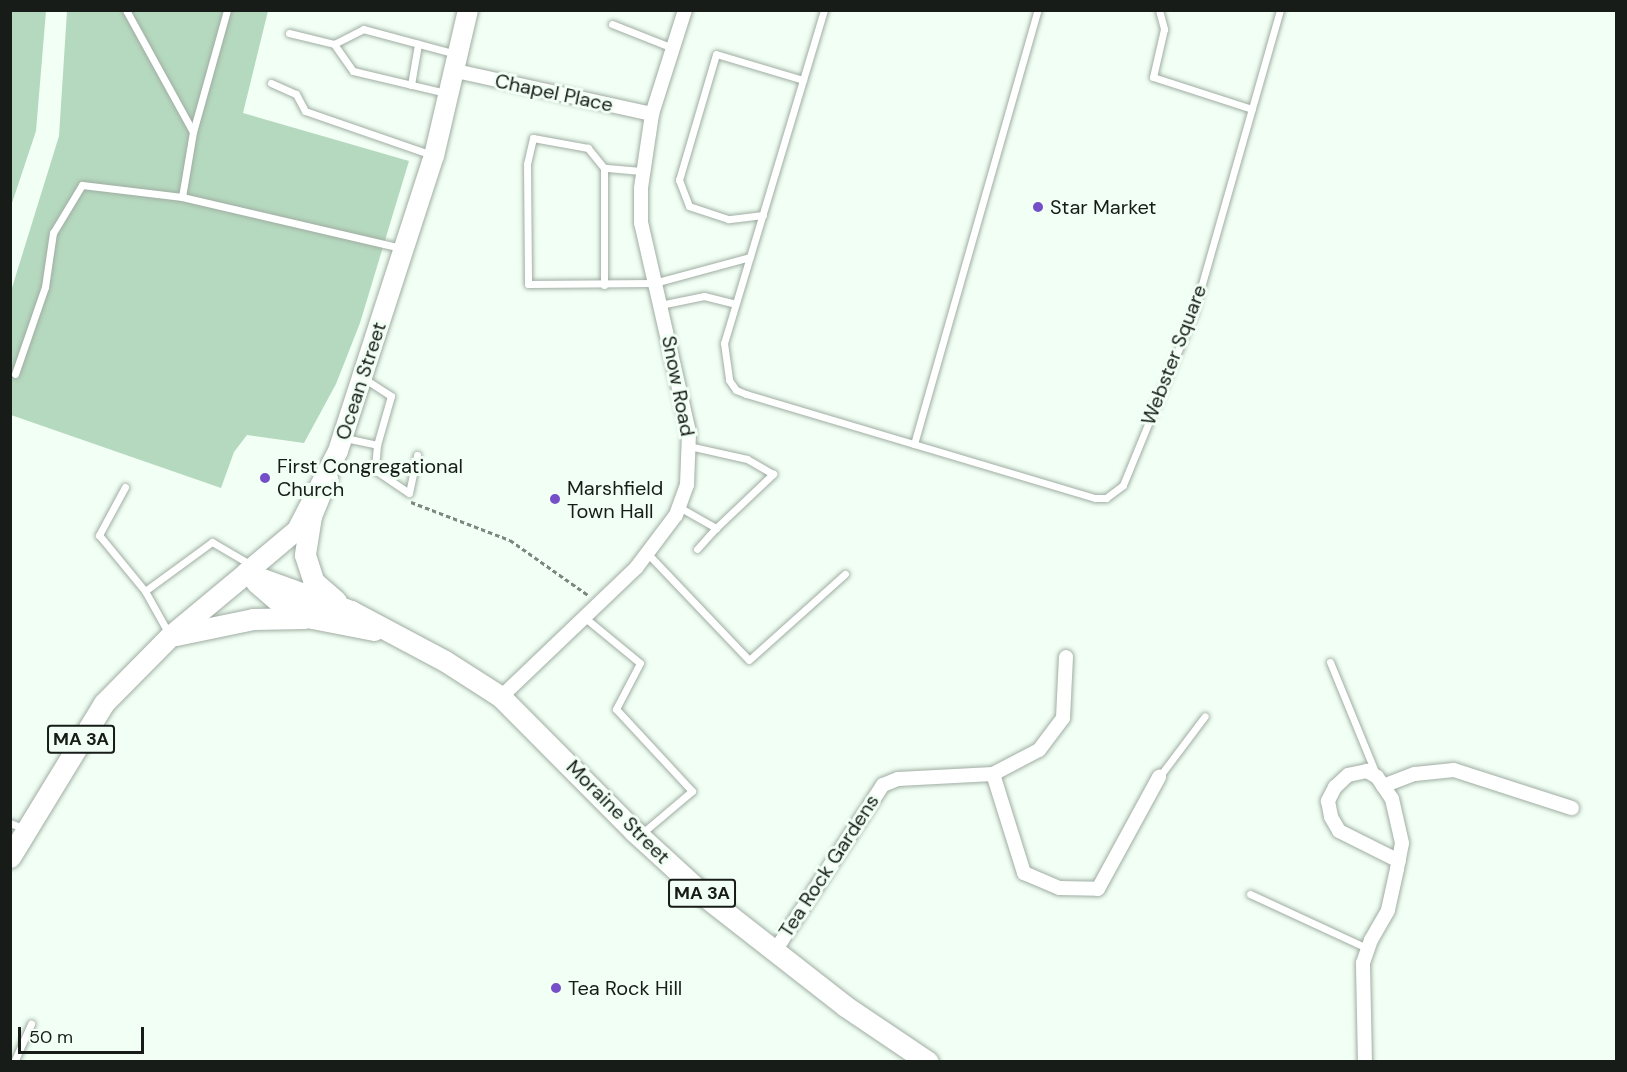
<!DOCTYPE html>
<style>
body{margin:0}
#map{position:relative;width:1627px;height:1072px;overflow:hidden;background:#f1fff4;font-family:"DM Sans",sans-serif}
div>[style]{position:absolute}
.green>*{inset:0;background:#b5d9be}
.path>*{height:3px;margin-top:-1.5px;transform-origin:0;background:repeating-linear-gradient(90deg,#7d867f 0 4.5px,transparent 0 7.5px)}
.roads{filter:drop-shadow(0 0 2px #a0ada3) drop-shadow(0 0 2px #a0ada3)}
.service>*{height:7px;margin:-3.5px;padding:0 3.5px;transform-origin:3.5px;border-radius:3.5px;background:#fff}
.minor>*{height:14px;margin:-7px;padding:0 7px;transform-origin:7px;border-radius:7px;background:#fff}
.secondary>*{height:20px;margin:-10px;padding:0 10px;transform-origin:10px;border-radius:10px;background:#fff}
.primary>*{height:21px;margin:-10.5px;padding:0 10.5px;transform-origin:10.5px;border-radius:10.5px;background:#fff}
.dots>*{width:16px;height:16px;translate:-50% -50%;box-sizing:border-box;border:3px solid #f1fff4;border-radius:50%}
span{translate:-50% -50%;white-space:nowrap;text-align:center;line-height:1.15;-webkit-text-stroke:6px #f1fff4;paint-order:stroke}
.shield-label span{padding:2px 4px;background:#f1fff4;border:2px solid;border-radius:4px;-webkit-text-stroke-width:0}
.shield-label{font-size:18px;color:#171c18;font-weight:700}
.street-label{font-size:20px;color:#171c18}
.poi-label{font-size:20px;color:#171c18}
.left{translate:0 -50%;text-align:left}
.frame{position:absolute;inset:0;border:12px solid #171c18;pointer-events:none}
.scale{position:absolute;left:18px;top:1027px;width:126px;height:27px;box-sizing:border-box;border:3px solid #171c18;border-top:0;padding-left:8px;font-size:18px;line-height:21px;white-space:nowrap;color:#171c18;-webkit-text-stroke:4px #f1fff4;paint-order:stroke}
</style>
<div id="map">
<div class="green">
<div style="clip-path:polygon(11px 10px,46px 11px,36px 131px,11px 206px)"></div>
<div style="clip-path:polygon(67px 11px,268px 11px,243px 113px,409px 161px,360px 323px,336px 384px,304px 443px,247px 435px,234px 452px,221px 488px,11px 415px,11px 291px,59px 136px)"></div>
</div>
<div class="path">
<div style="left:411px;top:502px;width:106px;rotate:21deg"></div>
<div style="left:510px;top:540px;width:95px;rotate:35.2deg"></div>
</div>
<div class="roads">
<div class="service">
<div style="left:126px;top:10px;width:139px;rotate:61.2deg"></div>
<div style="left:824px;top:10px;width:348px;rotate:106.7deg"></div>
<div style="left:724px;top:343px;width:37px;rotate:82deg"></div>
<div style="left:729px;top:380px;width:12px;rotate:55deg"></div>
<div style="left:736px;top:390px;width:11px;rotate:22deg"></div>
<div style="left:746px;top:394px;width:364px;rotate:16.6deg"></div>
<div style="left:1095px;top:498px;width:11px"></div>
<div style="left:1106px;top:498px;width:21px;rotate:-37deg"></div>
<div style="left:1123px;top:485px;width:187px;rotate:-67.7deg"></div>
<div style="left:1194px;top:312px;width:314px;rotate:-74.1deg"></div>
<div style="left:1159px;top:10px;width:20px;rotate:75deg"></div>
<div style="left:1164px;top:29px;width:49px;rotate:102.9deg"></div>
<div style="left:1153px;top:77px;width:104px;rotate:17.9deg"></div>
<div style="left:612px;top:24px;width:66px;rotate:21.5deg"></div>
<div style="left:289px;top:33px;width:46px;rotate:13.7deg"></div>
<div style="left:334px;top:44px;width:33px;rotate:55deg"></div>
<div style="left:353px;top:71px;width:96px;rotate:13.3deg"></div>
<div style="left:334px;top:44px;width:33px;rotate:-27deg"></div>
<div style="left:363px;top:29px;width:96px;rotate:15deg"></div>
<div style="left:271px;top:83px;width:27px;rotate:24deg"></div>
<div style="left:296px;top:94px;width:19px;rotate:62deg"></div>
<div style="left:305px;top:111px;width:134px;rotate:19.1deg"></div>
<div style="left:411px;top:85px;width:42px;rotate:-80.3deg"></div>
<div style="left:604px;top:168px;width:117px;rotate:90deg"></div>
<div style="left:641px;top:171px;width:37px;rotate:-175deg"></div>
<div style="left:604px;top:168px;width:26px;rotate:-129deg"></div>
<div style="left:588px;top:148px;width:56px;rotate:-169.7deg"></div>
<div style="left:533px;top:138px;width:27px;rotate:103deg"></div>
<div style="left:527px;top:164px;width:120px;rotate:89.5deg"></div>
<div style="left:528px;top:284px;width:126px;rotate:-0.5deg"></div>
<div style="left:654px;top:283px;width:99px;rotate:-15.2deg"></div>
<div style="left:182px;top:197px;width:66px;rotate:-80.4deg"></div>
<div style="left:193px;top:132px;width:127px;rotate:-74.4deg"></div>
<div style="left:763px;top:215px;width:35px;rotate:173deg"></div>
<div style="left:728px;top:219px;width:41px;rotate:-161.6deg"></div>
<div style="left:689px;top:206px;width:28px;rotate:-111deg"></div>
<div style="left:679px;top:180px;width:131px;rotate:-73.6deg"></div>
<div style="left:716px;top:54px;width:91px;rotate:16.6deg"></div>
<div style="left:660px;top:305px;width:45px;rotate:-11.6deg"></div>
<div style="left:704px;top:296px;width:32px;rotate:14deg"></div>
<div style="left:15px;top:374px;width:92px;rotate:-71deg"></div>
<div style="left:45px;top:287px;width:55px;rotate:-81.6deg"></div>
<div style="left:53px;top:233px;width:56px;rotate:-58.9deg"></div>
<div style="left:82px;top:185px;width:101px;rotate:6.8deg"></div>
<div style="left:182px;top:197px;width:225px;rotate:13.1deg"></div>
<div style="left:345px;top:438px;width:33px;rotate:12deg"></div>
<div style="left:377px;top:445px;width:51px;rotate:-74.1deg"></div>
<div style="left:391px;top:396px;width:31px;rotate:-147deg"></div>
<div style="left:914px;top:444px;width:451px;rotate:-74.1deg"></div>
<div style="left:377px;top:445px;width:25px;rotate:95deg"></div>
<div style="left:375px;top:470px;width:41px;rotate:34.1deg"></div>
<div style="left:409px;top:493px;width:39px;rotate:-78deg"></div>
<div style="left:125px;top:487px;width:55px;rotate:118.4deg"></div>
<div style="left:99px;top:535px;width:72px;rotate:50.6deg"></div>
<div style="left:145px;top:591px;width:49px;rotate:60.8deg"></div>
<div style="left:679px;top:507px;width:43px;rotate:29.6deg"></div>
<div style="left:716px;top:528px;width:79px;rotate:-43.5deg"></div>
<div style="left:773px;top:474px;width:30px;rotate:-150deg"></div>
<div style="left:747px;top:459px;width:59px;rotate:-167.4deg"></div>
<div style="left:697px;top:549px;width:28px;rotate:-48deg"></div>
<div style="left:648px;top:554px;width:146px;rotate:46.4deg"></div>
<div style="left:749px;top:660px;width:129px;rotate:-41.9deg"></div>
<div style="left:145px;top:591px;width:83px;rotate:-36.2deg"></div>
<div style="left:212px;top:542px;width:48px;rotate:30.3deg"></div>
<div style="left:584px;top:617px;width:72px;rotate:39.4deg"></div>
<div style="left:640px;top:663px;width:52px;rotate:117.6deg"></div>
<div style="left:616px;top:709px;width:112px;rotate:47.2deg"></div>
<div style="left:692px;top:791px;width:68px;rotate:139.8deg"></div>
<div style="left:1330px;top:662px;width:121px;rotate:67.7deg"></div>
<div style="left:1159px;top:777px;width:76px;rotate:-53deg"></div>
<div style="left:10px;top:823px;width:16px;rotate:22deg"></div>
<div style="left:1250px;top:894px;width:129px;rotate:24.8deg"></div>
<div style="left:14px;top:1062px;width:42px;rotate:-65.9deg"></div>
</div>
<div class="minor">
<div style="left:456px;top:71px;width:201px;rotate:12.4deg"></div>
<div style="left:501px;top:697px;width:187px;rotate:-43.7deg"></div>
<div style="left:636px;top:568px;width:66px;rotate:-53deg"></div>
<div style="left:676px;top:515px;width:32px;rotate:-70deg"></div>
<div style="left:687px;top:485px;width:53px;rotate:-87.8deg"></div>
<div style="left:689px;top:432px;width:214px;rotate:-102.9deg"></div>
<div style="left:641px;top:223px;width:35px;rotate:-90deg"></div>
<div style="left:641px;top:188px;width:75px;rotate:-81.5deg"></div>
<div style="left:652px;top:114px;width:109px;rotate:-72.4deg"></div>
<div style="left:993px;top:774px;width:104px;rotate:72.6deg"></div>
<div style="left:1024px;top:873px;width:38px;rotate:23deg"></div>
<div style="left:1059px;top:888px;width:39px;rotate:1deg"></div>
<div style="left:1098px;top:889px;width:128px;rotate:-61.4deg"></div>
<div style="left:1383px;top:786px;width:34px;rotate:-21deg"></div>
<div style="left:1415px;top:774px;width:39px;rotate:-6deg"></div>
<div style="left:1454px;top:770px;width:124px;rotate:17.9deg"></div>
<div style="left:775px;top:951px;width:198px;rotate:-57deg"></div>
<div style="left:883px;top:785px;width:16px;rotate:-22deg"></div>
<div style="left:898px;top:779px;width:95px;rotate:-3deg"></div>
<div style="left:993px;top:774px;width:52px;rotate:-27.6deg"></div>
<div style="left:1039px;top:750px;width:40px;rotate:-53deg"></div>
<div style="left:1063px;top:718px;width:61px;rotate:-87.2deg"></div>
<div style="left:1365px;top:1062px;width:99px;rotate:-91.2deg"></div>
<div style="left:1363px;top:963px;width:24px;rotate:-71deg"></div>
<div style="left:1371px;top:940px;width:34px;rotate:-60deg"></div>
<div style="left:1388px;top:910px;width:42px;rotate:-77.6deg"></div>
<div style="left:1397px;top:869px;width:26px;rotate:-79deg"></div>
<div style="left:1402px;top:843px;width:45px;rotate:-102.8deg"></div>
<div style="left:1392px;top:799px;width:27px;rotate:-124deg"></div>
<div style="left:1377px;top:777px;width:12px;rotate:-149deg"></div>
<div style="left:1367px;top:771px;width:19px;rotate:168deg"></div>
<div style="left:1348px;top:775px;width:18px;rotate:137deg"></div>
<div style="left:1335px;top:787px;width:16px;rotate:117deg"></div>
<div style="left:1328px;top:801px;width:16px;rotate:79deg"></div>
<div style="left:1331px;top:817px;width:16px;rotate:60deg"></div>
<div style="left:1339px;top:831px;width:67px;rotate:26.6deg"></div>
</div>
<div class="secondary">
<div style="left:246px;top:573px;width:67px;rotate:-40.1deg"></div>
<div style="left:297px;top:530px;width:89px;rotate:-62.6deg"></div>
<div style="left:338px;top:451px;width:310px;rotate:-72deg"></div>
<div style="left:434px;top:156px;width:150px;rotate:-76.9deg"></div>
</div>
<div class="primary">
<div style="left:327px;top:477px;width:42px;rotate:112.3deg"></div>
<div style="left:311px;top:516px;width:39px;rotate:99deg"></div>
<div style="left:305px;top:555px;width:28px;rotate:72deg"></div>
<div style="left:314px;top:582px;width:29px;rotate:41deg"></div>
<div style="left:246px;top:573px;width:112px;rotate:19.9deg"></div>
<div style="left:351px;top:611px;width:106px;rotate:28deg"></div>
<div style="left:445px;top:661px;width:67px;rotate:32.7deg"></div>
<div style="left:501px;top:697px;width:189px;rotate:45.2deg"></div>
<div style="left:634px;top:831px;width:99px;rotate:42.5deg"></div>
<div style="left:707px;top:898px;width:175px;rotate:38deg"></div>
<div style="left:845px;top:1006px;width:100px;rotate:34deg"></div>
<div style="left:256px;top:582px;width:38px;rotate:41deg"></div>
<div style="left:285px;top:607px;width:29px;rotate:22deg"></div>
<div style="left:312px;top:618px;width:63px;rotate:11deg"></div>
<div style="left:176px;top:635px;width:79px;rotate:-11.7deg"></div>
<div style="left:253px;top:619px;width:52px;rotate:-1.1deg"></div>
<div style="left:10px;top:857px;width:180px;rotate:-58.6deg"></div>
<div style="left:104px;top:703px;width:94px;rotate:-45.4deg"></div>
<div style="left:170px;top:636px;width:99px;rotate:-39.7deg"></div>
</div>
</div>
<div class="dots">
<div style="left:1038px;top:207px;background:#744fc8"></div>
<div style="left:265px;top:478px;background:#744fc8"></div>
<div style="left:555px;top:499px;background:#744fc8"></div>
<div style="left:556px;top:988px;background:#744fc8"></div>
</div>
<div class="shield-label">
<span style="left:81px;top:739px">MA 3A</span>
<span style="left:702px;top:893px">MA 3A</span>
</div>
<div class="street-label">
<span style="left:554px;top:93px;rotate:12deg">Chapel Place</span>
<span style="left:1174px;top:355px;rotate:-69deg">Webster Square</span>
<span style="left:361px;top:381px;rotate:-72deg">Ocean Street</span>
<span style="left:678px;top:386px;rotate:79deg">Snow Road</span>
<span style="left:618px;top:812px;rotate:45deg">Moraine Street</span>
<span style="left:829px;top:866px;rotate:-57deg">Tea Rock Gardens</span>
</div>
<div class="poi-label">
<span class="left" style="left:1050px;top:207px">Star Market</span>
<span class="left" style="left:277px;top:478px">First Congregational<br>Church</span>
<span class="left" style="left:567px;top:500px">Marshfield<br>Town Hall</span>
<span class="left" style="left:568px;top:988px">Tea Rock Hill</span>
</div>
<div class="frame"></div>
<div class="scale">50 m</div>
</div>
